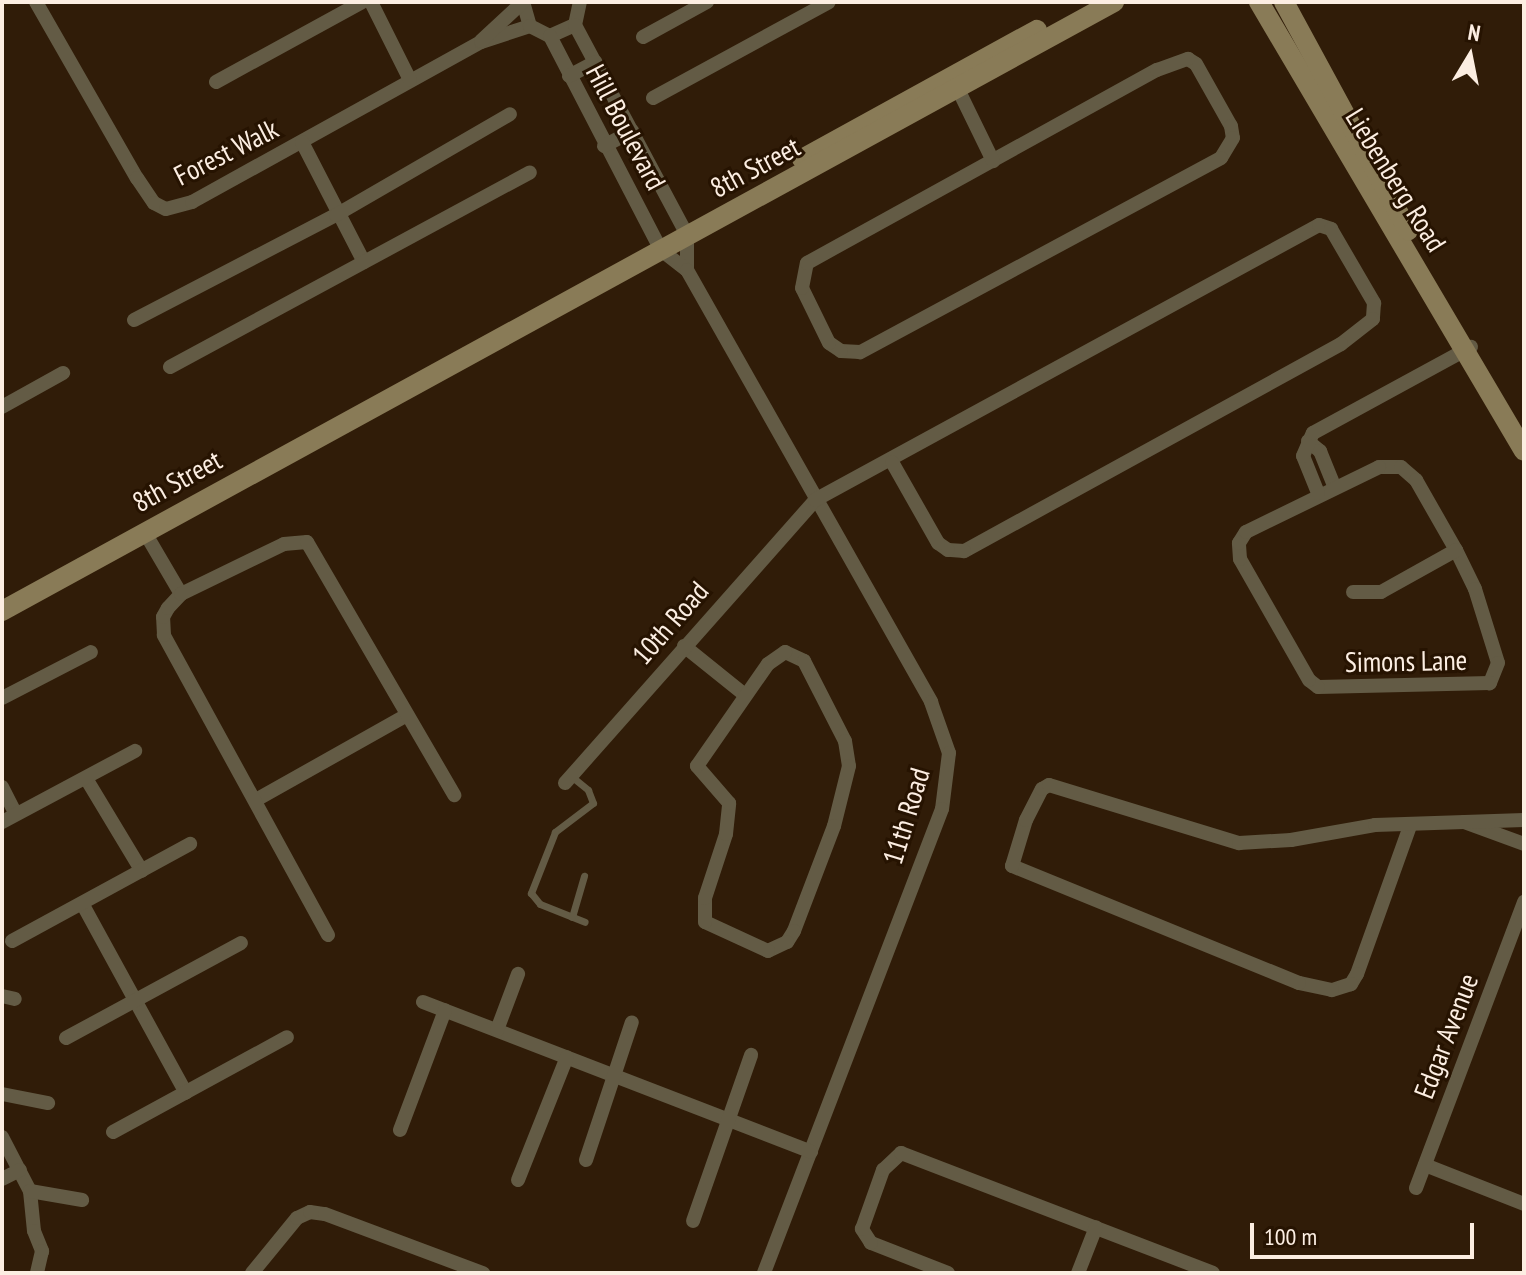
<!DOCTYPE html>
<style>
body{margin:0}
#map{position:relative;width:1526px;height:1275px;overflow:hidden;background:#301c08;font-family:"PT Sans Narrow",sans-serif}
div>[style]{position:absolute}
.lane>*{height:7px;margin:-3.5px;padding:0 3.5px;transform-origin:3.5px;border-radius:3.5px;background:#635b45}
.street>*{height:14px;margin:-7px;padding:0 7px;transform-origin:7px;border-radius:7px;background:#635b45}
.secondary>*{height:20px;margin:-10px;padding:0 10px;transform-origin:10px;border-radius:10px;background:#897b57}
span{translate:-50% -50%;white-space:nowrap;text-align:center;line-height:1.15;-webkit-text-stroke:6px #261301;paint-order:stroke}
.street-label{font-size:28px;color:#fceee2}
.frame{position:absolute;inset:0;border:4px solid #fceee2;pointer-events:none}
.north{position:absolute;left:1430px;top:16px;width:80px;height:80px;-webkit-text-stroke:6px #261301;paint-order:stroke;rotate:10deg;font-size:22px;font-weight:700;line-height:32px;text-align:center;color:#fceee2}
.north::after{content:'';display:block;margin:auto;width:28px;height:36px;background:#fceee2;clip-path:polygon(50% 0,100% 100%,50% 72%,0 100%)}
.scale{position:absolute;left:1250px;top:1223px;width:224px;height:36px;box-sizing:border-box;border:4px solid #fceee2;border-top:0;padding-left:10px;font-size:24px;line-height:28px;white-space:nowrap;color:#fceee2;-webkit-text-stroke:6px #261301;paint-order:stroke}
</style>
<div id="map">
<div class="lane">
<div style="left:571px;top:776px;width:22px;rotate:39deg"></div>
<div style="left:588px;top:790px;width:14px;rotate:69deg"></div>
<div style="left:593px;top:803px;width:48px;rotate:142.7deg"></div>
<div style="left:555px;top:832px;width:66px;rotate:111.5deg"></div>
<div style="left:531px;top:893px;width:14px;rotate:51deg"></div>
<div style="left:540px;top:904px;width:48px;rotate:21.8deg"></div>
<div style="left:572px;top:917px;width:43px;rotate:-73.7deg"></div>
</div>
<div class="street">
<div style="left:36px;top:2px;width:203px;rotate:60.2deg"></div>
<div style="left:137px;top:178px;width:30px;rotate:56deg"></div>
<div style="left:154px;top:203px;width:13px;rotate:27deg"></div>
<div style="left:166px;top:209px;width:27px;rotate:-15deg"></div>
<div style="left:192px;top:202px;width:330px;rotate:-29deg"></div>
<div style="left:481px;top:42px;width:52px;rotate:-18.1deg"></div>
<div style="left:371px;top:2px;width:87px;rotate:63.4deg"></div>
<div style="left:523px;top:2px;width:25px;rotate:74deg"></div>
<div style="left:530px;top:26px;width:22px;rotate:27deg"></div>
<div style="left:550px;top:36px;width:27px;rotate:-24deg"></div>
<div style="left:575px;top:25px;width:24px;rotate:-78deg"></div>
<div style="left:575px;top:25px;width:238px;rotate:61.9deg"></div>
<div style="left:687px;top:235px;width:35px;rotate:90deg"></div>
<div style="left:550px;top:36px;width:241px;rotate:62.6deg"></div>
<div style="left:661px;top:250px;width:33px;rotate:38deg"></div>
<div style="left:687px;top:270px;width:496px;rotate:60.5deg"></div>
<div style="left:931px;top:702px;width:54px;rotate:70.6deg"></div>
<div style="left:949px;top:753px;width:56px;rotate:97.1deg"></div>
<div style="left:942px;top:809px;width:497px;rotate:111deg"></div>
<div style="left:643px;top:37px;width:73px;rotate:-28.7deg"></div>
<div style="left:481px;top:41px;width:57px;rotate:-42.9deg"></div>
<div style="left:1188px;top:59px;width:9px;rotate:32deg"></div>
<div style="left:1196px;top:64px;width:71px;rotate:60.6deg"></div>
<div style="left:1231px;top:126px;width:12px;rotate:81deg"></div>
<div style="left:1233px;top:138px;width:23px;rotate:121deg"></div>
<div style="left:1221px;top:158px;width:410px;rotate:151.7deg"></div>
<div style="left:860px;top:352px;width:19px;rotate:-177deg"></div>
<div style="left:841px;top:351px;width:14px;rotate:-146deg"></div>
<div style="left:829px;top:343px;width:61px;rotate:-116.1deg"></div>
<div style="left:802px;top:288px;width:25px;rotate:-79deg"></div>
<div style="left:807px;top:263px;width:400px;rotate:-28.9deg"></div>
<div style="left:1157px;top:70px;width:33px;rotate:-20deg"></div>
<div style="left:569px;top:76px;width:30px;rotate:-28deg"></div>
<div style="left:216px;top:82px;width:166px;rotate:-28.7deg"></div>
<div style="left:955px;top:83px;width:87px;rotate:64deg"></div>
<div style="left:653px;top:98px;width:200px;rotate:-28.6deg"></div>
<div style="left:302px;top:142px;width:135px;rotate:62.7deg"></div>
<div style="left:604px;top:146px;width:32px;rotate:-28deg"></div>
<div style="left:134px;top:320px;width:228px;rotate:-27.5deg"></div>
<div style="left:336px;top:215px;width:201px;rotate:-30.1deg"></div>
<div style="left:170px;top:367px;width:409px;rotate:-28.4deg"></div>
<div style="left:2px;top:407px;width:70px;rotate:-29.1deg"></div>
<div style="left:1308px;top:441px;width:16px;rotate:40deg"></div>
<div style="left:1320px;top:451px;width:38px;rotate:68deg"></div>
<div style="left:1379px;top:467px;width:22px"></div>
<div style="left:1401px;top:467px;width:20px;rotate:41deg"></div>
<div style="left:1416px;top:480px;width:81px;rotate:60.3deg"></div>
<div style="left:1456px;top:550px;width:43px;rotate:64deg"></div>
<div style="left:1475px;top:589px;width:77px;rotate:72.7deg"></div>
<div style="left:1498px;top:663px;width:22px;rotate:112deg"></div>
<div style="left:1490px;top:683px;width:172px;rotate:178.7deg"></div>
<div style="left:1318px;top:687px;width:11px;rotate:-142deg"></div>
<div style="left:1309px;top:680px;width:139px;rotate:-119.7deg"></div>
<div style="left:1240px;top:559px;width:16px;rotate:-94deg"></div>
<div style="left:1239px;top:543px;width:13px;rotate:-58deg"></div>
<div style="left:1246px;top:532px;width:148px;rotate:-26deg"></div>
<div style="left:1318px;top:493px;width:40px;rotate:-112deg"></div>
<div style="left:1303px;top:456px;width:25px;rotate:-67deg"></div>
<div style="left:1313px;top:433px;width:180px;rotate:-28.6deg"></div>
<div style="left:144px;top:531px;width:73px;rotate:59.6deg"></div>
<div style="left:1353px;top:592px;width:28px"></div>
<div style="left:1381px;top:592px;width:86px;rotate:-29.2deg"></div>
<div style="left:684px;top:646px;width:78px;rotate:38.8deg"></div>
<div style="left:785px;top:652px;width:21px;rotate:25deg"></div>
<div style="left:804px;top:661px;width:90px;rotate:62.9deg"></div>
<div style="left:845px;top:741px;width:25px;rotate:81deg"></div>
<div style="left:849px;top:766px;width:62px;rotate:104deg"></div>
<div style="left:834px;top:826px;width:112px;rotate:110.9deg"></div>
<div style="left:794px;top:931px;width:13px;rotate:122deg"></div>
<div style="left:787px;top:942px;width:21px;rotate:155deg"></div>
<div style="left:768px;top:951px;width:69px;rotate:-155.3deg"></div>
<div style="left:705px;top:922px;width:24px;rotate:-90deg"></div>
<div style="left:705px;top:898px;width:67px;rotate:-71.8deg"></div>
<div style="left:726px;top:834px;width:31px;rotate:-84deg"></div>
<div style="left:729px;top:803px;width:49px;rotate:-130.9deg"></div>
<div style="left:697px;top:766px;width:124px;rotate:-55.2deg"></div>
<div style="left:768px;top:664px;width:21px;rotate:-35deg"></div>
<div style="left:2px;top:698px;width:100px;rotate:-27.3deg"></div>
<div style="left:87px;top:780px;width:106px;rotate:58.9deg"></div>
<div style="left:565px;top:783px;width:378px;rotate:-48.5deg"></div>
<div style="left:815px;top:500px;width:574px;rotate:-28.62deg"></div>
<div style="left:1319px;top:225px;width:13px;rotate:18deg"></div>
<div style="left:1331px;top:229px;width:86px;rotate:59.8deg"></div>
<div style="left:1374px;top:303px;width:16px;rotate:94deg"></div>
<div style="left:1373px;top:319px;width:41px;rotate:142deg"></div>
<div style="left:1341px;top:344px;width:430px;rotate:151.2deg"></div>
<div style="left:964px;top:551px;width:16px;rotate:-176deg"></div>
<div style="left:948px;top:550px;width:12px;rotate:-145deg"></div>
<div style="left:938px;top:543px;width:93px;rotate:-119.6deg"></div>
<div style="left:2px;top:787px;width:30px;rotate:63deg"></div>
<div style="left:256px;top:800px;width:171px;rotate:-29.4deg"></div>
<div style="left:2px;top:822px;width:151px;rotate:-28.1deg"></div>
<div style="left:1464px;top:822px;width:64px;rotate:20.1deg"></div>
<div style="left:1410px;top:826px;width:157px;rotate:109.7deg"></div>
<div style="left:1357px;top:974px;width:12px;rotate:121deg"></div>
<div style="left:1351px;top:984px;width:20px;rotate:162deg"></div>
<div style="left:1332px;top:990px;width:34px;rotate:-168deg"></div>
<div style="left:1299px;top:983px;width:310px;rotate:-157.8deg"></div>
<div style="left:1012px;top:866px;width:48px;rotate:-73.1deg"></div>
<div style="left:1026px;top:820px;width:35px;rotate:-63deg"></div>
<div style="left:1042px;top:789px;width:8px;rotate:-30deg"></div>
<div style="left:1049px;top:785px;width:199px;rotate:17deg"></div>
<div style="left:1239px;top:843px;width:52px;rotate:-3.3deg"></div>
<div style="left:1291px;top:840px;width:85px;rotate:-10.1deg"></div>
<div style="left:1375px;top:825px;width:149px;rotate:-1.9deg"></div>
<div style="left:83px;top:905px;width:214px;rotate:61.3deg"></div>
<div style="left:328px;top:935px;width:342px;rotate:-118.7deg"></div>
<div style="left:164px;top:635px;width:18px;rotate:-93deg"></div>
<div style="left:163px;top:617px;width:10px;rotate:-61deg"></div>
<div style="left:168px;top:608px;width:19px;rotate:-47deg"></div>
<div style="left:181px;top:594px;width:114px;rotate:-25.9deg"></div>
<div style="left:284px;top:544px;width:23px;rotate:-5deg"></div>
<div style="left:307px;top:542px;width:293px;rotate:59.8deg"></div>
<div style="left:12px;top:941px;width:203px;rotate:-28.6deg"></div>
<div style="left:2px;top:996px;width:13px;rotate:13deg"></div>
<div style="left:423px;top:1002px;width:416px;rotate:21.1deg"></div>
<div style="left:497px;top:1030px;width:60px;rotate:-69.4deg"></div>
<div style="left:66px;top:1038px;width:199px;rotate:-28.5deg"></div>
<div style="left:2px;top:1094px;width:47px;rotate:11.1deg"></div>
<div style="left:400px;top:1130px;width:128px;rotate:-69.4deg"></div>
<div style="left:113px;top:1132px;width:198px;rotate:-28.6deg"></div>
<div style="left:2px;top:1137px;width:61px;rotate:62.6deg"></div>
<div style="left:30px;top:1191px;width:40px;rotate:84.3deg"></div>
<div style="left:34px;top:1231px;width:22px;rotate:68deg"></div>
<div style="left:42px;top:1251px;width:23px;rotate:103deg"></div>
<div style="left:586px;top:1160px;width:145px;rotate:-71.6deg"></div>
<div style="left:1425px;top:1165px;width:106px;rotate:21.5deg"></div>
<div style="left:2px;top:1179px;width:20px;rotate:-27deg"></div>
<div style="left:518px;top:1180px;width:132px;rotate:-68.3deg"></div>
<div style="left:1416px;top:1188px;width:306px;rotate:-69.3deg"></div>
<div style="left:30px;top:1191px;width:53px;rotate:9.8deg"></div>
<div style="left:693px;top:1221px;width:176px;rotate:-70.7deg"></div>
<div style="left:252px;top:1273px;width:71px;rotate:-50.7deg"></div>
<div style="left:297px;top:1218px;width:14px;rotate:-25deg"></div>
<div style="left:310px;top:1212px;width:15px;rotate:8deg"></div>
<div style="left:325px;top:1214px;width:169px;rotate:20.5deg"></div>
<div style="left:948px;top:1273px;width:83px;rotate:-158.7deg"></div>
<div style="left:871px;top:1243px;width:17px;rotate:-123deg"></div>
<div style="left:862px;top:1229px;width:63px;rotate:-70.4deg"></div>
<div style="left:883px;top:1170px;width:25px;rotate:-43deg"></div>
<div style="left:901px;top:1153px;width:334px;rotate:21deg"></div>
<div style="left:1078px;top:1273px;width:49px;rotate:-68.6deg"></div>
</div>
<div class="secondary">
<div style="left:1259px;top:2px;width:521px;rotate:59.45deg"></div>
<div style="left:1284px;top:2px;width:260px;rotate:61.5deg"></div>
<div style="left:802px;top:159px;width:268px;rotate:-28.8deg"></div>
<div style="left:2px;top:611px;width:1268px;rotate:-28.71deg"></div>
</div>
<div class="street-label">
<span style="left:626px;top:127px;rotate:62deg">Hill Boulevard</span>
<span style="left:226px;top:152px;rotate:-27deg">Forest Walk</span>
<span style="left:755px;top:167px;rotate:-28deg">8th Street</span>
<span style="left:1396px;top:180px;rotate:58deg">Liebenberg Road</span>
<span style="left:177px;top:481px;rotate:-29deg">8th Street</span>
<span style="left:670px;top:623px;rotate:-49deg">10th Road</span>
<span style="left:1406px;top:661px;rotate:-1deg">Simons Lane</span>
<span style="left:906px;top:816px;rotate:-73deg">11th Road</span>
<span style="left:1446px;top:1036px;rotate:-69deg">Edgar Avenue</span>
</div>
<div class="frame"></div>
<div class="north">N</div>
<div class="scale">100 m</div>
</div>
